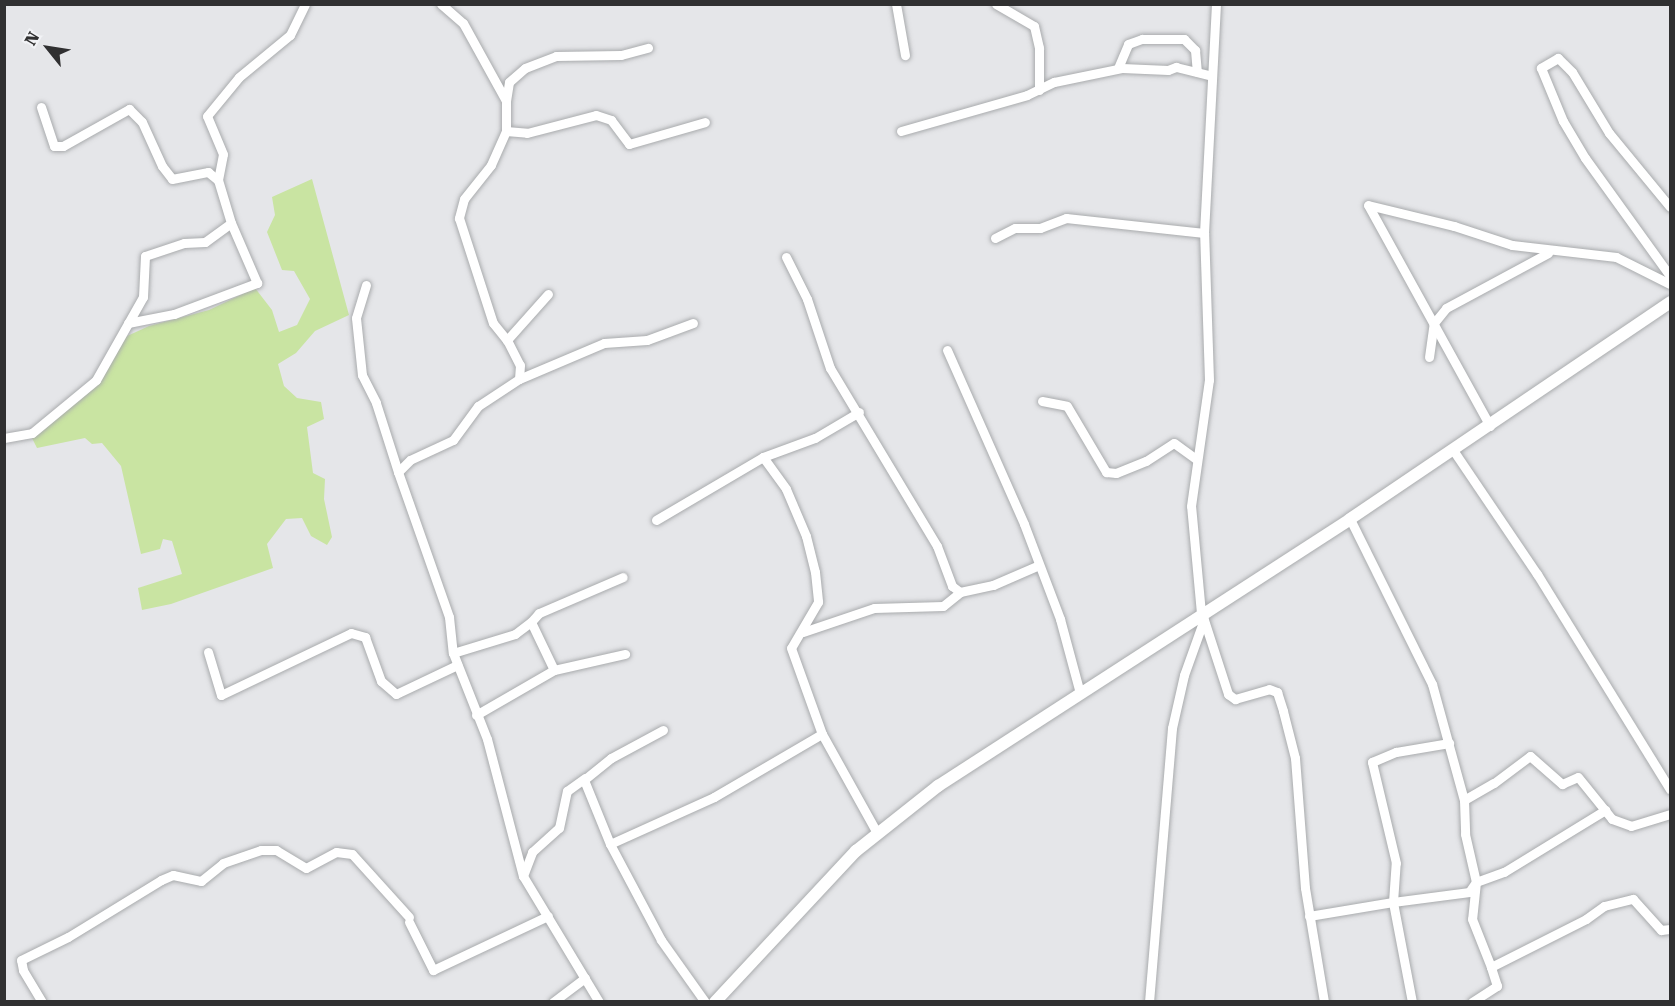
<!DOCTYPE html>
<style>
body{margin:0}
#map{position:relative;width:1675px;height:1006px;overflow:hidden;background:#e5e6e9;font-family:"Roboto Serif",serif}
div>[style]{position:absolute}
.green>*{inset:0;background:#c9e4a2}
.roads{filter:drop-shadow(0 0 2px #a9abad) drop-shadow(0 0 2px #a9abad)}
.minor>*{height:9px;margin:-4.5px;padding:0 4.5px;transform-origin:4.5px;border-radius:4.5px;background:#fff}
.major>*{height:12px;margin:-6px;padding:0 6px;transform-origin:6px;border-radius:6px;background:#fff}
span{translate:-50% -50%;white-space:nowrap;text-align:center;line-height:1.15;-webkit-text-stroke:5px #f2f3f6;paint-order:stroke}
.frame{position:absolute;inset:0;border:6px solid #303031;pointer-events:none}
.north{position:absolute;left:18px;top:18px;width:60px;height:60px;-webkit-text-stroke:4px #f2f3f6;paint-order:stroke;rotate:300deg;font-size:16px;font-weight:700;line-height:24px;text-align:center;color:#303031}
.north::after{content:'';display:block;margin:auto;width:21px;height:27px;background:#303031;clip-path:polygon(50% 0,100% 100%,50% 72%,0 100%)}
</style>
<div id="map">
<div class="green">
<div style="clip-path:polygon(312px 179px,349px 315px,315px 331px,296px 353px,278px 364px,284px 386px,297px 398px,321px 402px,324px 419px,307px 427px,313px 473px,325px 479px,324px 499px,332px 537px,327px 545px,311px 536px,302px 518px,286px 519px,267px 544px,273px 568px,171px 604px,142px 610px,138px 588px,182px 574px,172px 541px,163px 539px,160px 549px,141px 554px,121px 466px,102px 443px,92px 444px,85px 438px,37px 448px,32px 438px,77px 400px,125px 337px,149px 326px,209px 310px,255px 288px,272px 310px,279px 332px,297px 325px,310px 299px,294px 271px,282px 270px,267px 232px,275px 215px,272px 197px)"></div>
</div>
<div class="roads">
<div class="minor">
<div style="left:441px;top:4px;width:29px;rotate:41deg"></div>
<div style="left:463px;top:23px;width:89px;rotate:61.1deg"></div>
<div style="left:506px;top:101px;width:30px;rotate:90deg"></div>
<div style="left:506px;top:131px;width:37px;rotate:114deg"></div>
<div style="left:491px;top:165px;width:43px;rotate:128.5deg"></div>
<div style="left:464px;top:199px;width:20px;rotate:105deg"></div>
<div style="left:459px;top:218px;width:110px;rotate:72.1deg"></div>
<div style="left:493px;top:323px;width:22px;rotate:51deg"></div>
<div style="left:896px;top:4px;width:52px;rotate:80deg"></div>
<div style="left:996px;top:4px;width:44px;rotate:30.1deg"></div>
<div style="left:1034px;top:26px;width:23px;rotate:77deg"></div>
<div style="left:1039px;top:48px;width:42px;rotate:90deg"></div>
<div style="left:1118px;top:68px;width:26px;rotate:-67deg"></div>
<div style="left:1128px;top:44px;width:15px;rotate:-20deg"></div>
<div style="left:1142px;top:39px;width:42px"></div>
<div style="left:1184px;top:39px;width:16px;rotate:45deg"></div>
<div style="left:1195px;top:50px;width:22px;rotate:85deg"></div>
<div style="left:506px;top:101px;width:19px;rotate:-81deg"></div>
<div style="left:509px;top:82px;width:21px;rotate:-41deg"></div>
<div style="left:525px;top:68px;width:33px;rotate:-21deg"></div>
<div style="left:556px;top:56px;width:65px;rotate:-0.9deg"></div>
<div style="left:621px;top:55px;width:28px;rotate:-15deg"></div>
<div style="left:41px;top:107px;width:41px;rotate:71.6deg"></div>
<div style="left:54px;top:146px;width:9px"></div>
<div style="left:63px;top:146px;width:76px;rotate:-29.3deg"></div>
<div style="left:129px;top:109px;width:18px;rotate:45deg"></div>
<div style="left:142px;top:122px;width:48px;rotate:65.6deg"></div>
<div style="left:162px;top:166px;width:16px;rotate:52deg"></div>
<div style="left:172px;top:179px;width:37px;rotate:-11deg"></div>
<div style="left:208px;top:172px;width:13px;rotate:39deg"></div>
<div style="left:506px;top:131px;width:21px;rotate:5deg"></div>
<div style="left:527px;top:133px;width:71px;rotate:-14.6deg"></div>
<div style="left:596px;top:115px;width:16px;rotate:18deg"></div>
<div style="left:611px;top:120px;width:30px;rotate:53deg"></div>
<div style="left:629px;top:144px;width:79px;rotate:-16.1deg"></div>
<div style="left:901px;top:131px;width:131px;rotate:-15.9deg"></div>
<div style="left:1027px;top:95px;width:30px;rotate:-26deg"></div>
<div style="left:1054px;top:82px;width:69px;rotate:-11.6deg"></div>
<div style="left:1122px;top:68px;width:46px;rotate:2.5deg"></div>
<div style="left:1168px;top:70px;width:9px;rotate:-21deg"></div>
<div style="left:1176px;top:67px;width:36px;rotate:14deg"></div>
<div style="left:1670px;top:207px;width:96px;rotate:-129.5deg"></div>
<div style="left:1609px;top:133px;width:71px;rotate:-121.2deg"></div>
<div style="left:1572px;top:72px;width:20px;rotate:-135deg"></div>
<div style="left:1558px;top:58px;width:20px;rotate:150deg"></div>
<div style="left:1541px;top:68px;width:57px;rotate:67.5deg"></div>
<div style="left:1563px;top:121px;width:43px;rotate:59.3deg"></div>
<div style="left:1585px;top:158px;width:145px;rotate:54.2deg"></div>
<div style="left:995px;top:238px;width:22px;rotate:-27deg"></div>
<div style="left:1015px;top:228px;width:25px"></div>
<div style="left:1040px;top:228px;width:28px;rotate:-21deg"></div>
<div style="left:1066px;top:218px;width:139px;rotate:6.2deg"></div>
<div style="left:786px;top:257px;width:47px;rotate:63.4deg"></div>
<div style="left:807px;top:299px;width:73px;rotate:71.6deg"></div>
<div style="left:830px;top:368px;width:208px;rotate:59deg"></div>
<div style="left:937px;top:546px;width:43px;rotate:69.4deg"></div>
<div style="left:952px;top:586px;width:10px;rotate:37deg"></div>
<div style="left:960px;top:592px;width:34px;rotate:-12deg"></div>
<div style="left:993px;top:585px;width:50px;rotate:-23.5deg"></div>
<div style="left:366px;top:285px;width:34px;rotate:107deg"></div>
<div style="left:356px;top:318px;width:57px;rotate:84deg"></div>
<div style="left:362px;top:375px;width:31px;rotate:63deg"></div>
<div style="left:376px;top:403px;width:72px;rotate:72.3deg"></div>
<div style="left:548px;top:294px;width:62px;rotate:131.7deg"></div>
<div style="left:507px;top:340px;width:28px;rotate:63deg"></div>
<div style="left:520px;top:365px;width:14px;rotate:94deg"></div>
<div style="left:519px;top:379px;width:49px;rotate:146.6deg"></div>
<div style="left:478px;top:406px;width:42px;rotate:126.3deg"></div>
<div style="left:453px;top:440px;width:47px;rotate:155.1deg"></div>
<div style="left:410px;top:460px;width:17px;rotate:135deg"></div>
<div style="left:398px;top:472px;width:154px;rotate:70.6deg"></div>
<div style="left:449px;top:617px;width:36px;rotate:84deg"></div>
<div style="left:453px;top:653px;width:92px;rotate:68.4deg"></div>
<div style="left:487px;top:739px;width:142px;rotate:75.3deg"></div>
<div style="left:523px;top:876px;width:147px;rotate:58.9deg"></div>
<div style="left:128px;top:323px;width:47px;rotate:-11.1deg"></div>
<div style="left:174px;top:314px;width:89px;rotate:-20.5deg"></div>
<div style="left:257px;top:283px;width:65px;rotate:-113.4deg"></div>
<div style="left:947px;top:350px;width:190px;rotate:66.1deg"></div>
<div style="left:1024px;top:524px;width:102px;rotate:69.2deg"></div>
<div style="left:1060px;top:619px;width:77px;rotate:74.9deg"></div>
<div style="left:1429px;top:357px;width:34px;rotate:-82deg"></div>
<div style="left:1434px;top:323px;width:19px;rotate:-51deg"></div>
<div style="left:1446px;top:308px;width:116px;rotate:-28.3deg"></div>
<div style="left:519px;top:379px;width:92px;rotate:-23deg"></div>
<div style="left:604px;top:343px;width:43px;rotate:-4deg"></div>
<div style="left:647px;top:340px;width:49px;rotate:-20.3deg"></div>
<div style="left:1042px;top:401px;width:25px;rotate:11deg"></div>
<div style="left:1067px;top:406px;width:77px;rotate:59.4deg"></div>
<div style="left:1106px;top:472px;width:10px;rotate:6deg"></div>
<div style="left:1116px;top:473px;width:32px;rotate:-22deg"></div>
<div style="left:1146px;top:461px;width:33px;rotate:-33deg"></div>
<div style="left:1174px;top:443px;width:27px;rotate:36deg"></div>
<div style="left:1490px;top:426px;width:252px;rotate:-118.9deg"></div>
<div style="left:1368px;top:205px;width:89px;rotate:13.7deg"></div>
<div style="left:1454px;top:226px;width:61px;rotate:18.1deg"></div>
<div style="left:1512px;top:245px;width:105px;rotate:6.6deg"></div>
<div style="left:1616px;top:257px;width:60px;rotate:26.6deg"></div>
<div style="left:4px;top:438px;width:28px;rotate:-10deg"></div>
<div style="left:32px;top:433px;width:83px;rotate:-39.6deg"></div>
<div style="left:96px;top:380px;width:95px;rotate:-60.5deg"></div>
<div style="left:143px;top:297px;width:41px;rotate:-87.2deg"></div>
<div style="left:145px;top:256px;width:41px;rotate:-18.4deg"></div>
<div style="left:184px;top:243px;width:21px;rotate:-3deg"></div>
<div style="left:205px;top:242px;width:32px;rotate:-36deg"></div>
<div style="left:231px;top:223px;width:45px;rotate:-106.8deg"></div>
<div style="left:218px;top:180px;width:26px;rotate:-79deg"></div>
<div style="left:223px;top:154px;width:41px;rotate:-112.8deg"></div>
<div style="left:207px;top:116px;width:50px;rotate:-50.6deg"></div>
<div style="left:239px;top:77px;width:66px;rotate:-39.5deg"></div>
<div style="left:290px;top:35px;width:34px;rotate:-64deg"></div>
<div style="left:1453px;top:450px;width:150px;rotate:55.9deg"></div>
<div style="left:1537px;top:574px;width:253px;rotate:58.3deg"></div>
<div style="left:763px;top:457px;width:39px;rotate:54deg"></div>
<div style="left:786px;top:489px;width:51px;rotate:66.9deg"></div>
<div style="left:806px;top:536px;width:37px;rotate:76deg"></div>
<div style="left:815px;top:572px;width:30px;rotate:84deg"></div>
<div style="left:818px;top:602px;width:53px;rotate:120.4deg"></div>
<div style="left:791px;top:648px;width:91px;rotate:70.2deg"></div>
<div style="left:822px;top:734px;width:113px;rotate:60.9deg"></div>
<div style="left:1350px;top:519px;width:184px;rotate:63.6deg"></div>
<div style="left:1432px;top:684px;width:120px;rotate:74.6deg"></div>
<div style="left:1464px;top:800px;width:34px;rotate:-30deg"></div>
<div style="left:1494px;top:783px;width:45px;rotate:-36.9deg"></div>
<div style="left:1530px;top:756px;width:43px;rotate:41.2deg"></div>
<div style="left:1562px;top:784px;width:17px;rotate:-24deg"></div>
<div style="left:1578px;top:777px;width:54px;rotate:51deg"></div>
<div style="left:1612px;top:819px;width:20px;rotate:20deg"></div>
<div style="left:1631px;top:826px;width:41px;rotate:-17.1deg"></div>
<div style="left:656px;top:520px;width:124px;rotate:-30.5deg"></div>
<div style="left:763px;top:457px;width:55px;rotate:-20.1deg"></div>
<div style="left:815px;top:438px;width:51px;rotate:-30.6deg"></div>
<div style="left:1201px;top:613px;width:107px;rotate:-95.3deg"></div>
<div style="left:1191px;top:506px;width:127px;rotate:-81.9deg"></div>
<div style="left:1209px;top:380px;width:147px;rotate:-91.9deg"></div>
<div style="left:1204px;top:233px;width:229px;rotate:-87deg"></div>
<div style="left:1204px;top:620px;width:78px;rotate:72deg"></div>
<div style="left:1228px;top:694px;width:9px;rotate:36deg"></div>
<div style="left:1235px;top:699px;width:35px;rotate:-16deg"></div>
<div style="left:1269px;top:689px;width:9px;rotate:21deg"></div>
<div style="left:1277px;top:692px;width:20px;rotate:72deg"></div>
<div style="left:1283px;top:711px;width:49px;rotate:75.7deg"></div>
<div style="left:1295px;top:758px;width:130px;rotate:85.6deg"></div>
<div style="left:1305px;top:888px;width:116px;rotate:80.5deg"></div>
<div style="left:531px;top:622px;width:12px;rotate:-48deg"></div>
<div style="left:539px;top:613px;width:91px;rotate:-23.2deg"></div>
<div style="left:803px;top:632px;width:75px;rotate:-18.7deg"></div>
<div style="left:874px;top:608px;width:69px;rotate:-1.7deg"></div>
<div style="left:943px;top:606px;width:22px;rotate:-39deg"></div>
<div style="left:208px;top:652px;width:45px;rotate:73.2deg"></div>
<div style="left:221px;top:695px;width:144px;rotate:-25.5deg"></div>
<div style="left:351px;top:633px;width:15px;rotate:16deg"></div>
<div style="left:365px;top:637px;width:47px;rotate:70deg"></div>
<div style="left:381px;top:681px;width:20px;rotate:41deg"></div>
<div style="left:396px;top:694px;width:68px;rotate:-25.4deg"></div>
<div style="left:453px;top:653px;width:65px;rotate:-17deg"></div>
<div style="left:515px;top:634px;width:20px;rotate:-37deg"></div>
<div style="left:531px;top:622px;width:53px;rotate:64.4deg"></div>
<div style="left:476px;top:715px;width:90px;rotate:-30deg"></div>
<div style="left:554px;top:670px;width:73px;rotate:-12.7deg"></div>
<div style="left:663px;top:730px;width:59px;rotate:151.7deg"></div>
<div style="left:611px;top:758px;width:35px;rotate:141deg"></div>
<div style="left:584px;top:780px;width:69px;rotate:67.9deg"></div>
<div style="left:610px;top:844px;width:109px;rotate:62deg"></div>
<div style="left:661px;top:940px;width:76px;rotate:54.6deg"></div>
<div style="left:1464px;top:800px;width:34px;rotate:88deg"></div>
<div style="left:1465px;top:834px;width:49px;rotate:77.1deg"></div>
<div style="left:1476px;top:882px;width:30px;rotate:-20deg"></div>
<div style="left:1504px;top:872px;width:119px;rotate:-31.5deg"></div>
<div style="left:610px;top:844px;width:114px;rotate:-24.3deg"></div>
<div style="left:714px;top:797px;width:125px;rotate:-30.3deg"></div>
<div style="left:523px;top:876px;width:26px;rotate:-69deg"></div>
<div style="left:532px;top:852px;width:36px;rotate:-42deg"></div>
<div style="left:559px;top:828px;width:38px;rotate:-78deg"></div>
<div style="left:567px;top:791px;width:22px;rotate:-36deg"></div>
<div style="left:1476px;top:882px;width:37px;rotate:96deg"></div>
<div style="left:1472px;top:919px;width:52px;rotate:68.4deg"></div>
<div style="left:1491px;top:967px;width:106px;rotate:-26.8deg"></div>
<div style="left:1586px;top:919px;width:22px;rotate:-36deg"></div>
<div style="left:1604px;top:906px;width:30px;rotate:-14deg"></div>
<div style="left:1633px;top:899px;width:42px;rotate:47.9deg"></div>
<div style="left:1661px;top:930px;width:9px;rotate:-6deg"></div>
<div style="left:1309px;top:916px;width:85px;rotate:-9.5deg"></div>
<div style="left:1393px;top:902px;width:39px;rotate:-86deg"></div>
<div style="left:1396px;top:863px;width:104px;rotate:-103.4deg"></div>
<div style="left:1372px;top:762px;width:26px;rotate:-23deg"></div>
<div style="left:1396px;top:752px;width:54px;rotate:-9.6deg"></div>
<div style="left:409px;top:922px;width:54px;rotate:63.4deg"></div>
<div style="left:433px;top:970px;width:127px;rotate:-25.2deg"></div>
<div style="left:42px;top:1002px;width:37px;rotate:-121deg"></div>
<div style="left:23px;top:970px;width:10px;rotate:-101deg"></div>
<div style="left:21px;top:960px;width:52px;rotate:-26.1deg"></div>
<div style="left:68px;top:937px;width:109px;rotate:-31.5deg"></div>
<div style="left:161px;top:880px;width:13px;rotate:-23deg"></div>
<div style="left:173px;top:875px;width:29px;rotate:12deg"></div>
<div style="left:201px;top:881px;width:28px;rotate:-39deg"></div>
<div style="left:223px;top:863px;width:40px;rotate:-18.9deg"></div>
<div style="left:261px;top:850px;width:15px"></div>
<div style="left:276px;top:850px;width:35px;rotate:31deg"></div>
<div style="left:306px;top:868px;width:34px;rotate:-28deg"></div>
<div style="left:336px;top:852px;width:16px;rotate:7deg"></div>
<div style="left:352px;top:854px;width:85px;rotate:47.9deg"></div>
<div style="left:553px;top:1002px;width:40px;rotate:-37deg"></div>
<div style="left:1149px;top:1002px;width:275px;rotate:-85.2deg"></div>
<div style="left:1172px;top:728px;width:54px;rotate:-77.2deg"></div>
<div style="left:1184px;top:675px;width:59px;rotate:-70.3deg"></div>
<div style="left:1412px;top:1002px;width:102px;rotate:-100.8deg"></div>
<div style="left:1393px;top:902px;width:77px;rotate:-7.5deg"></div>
<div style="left:1469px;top:892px;width:12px;rotate:-55deg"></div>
<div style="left:1472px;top:1002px;width:30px;rotate:-33deg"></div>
<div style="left:1497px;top:986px;width:20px;rotate:-108deg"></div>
</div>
<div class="major">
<div style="left:715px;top:1002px;width:207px;rotate:-47deg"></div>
<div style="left:856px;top:851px;width:105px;rotate:-38.4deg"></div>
<div style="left:938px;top:786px;width:491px;rotate:-32.9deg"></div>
<div style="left:1350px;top:519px;width:387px;rotate:-34.1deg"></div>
</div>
</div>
<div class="frame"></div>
<div class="north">N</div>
</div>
